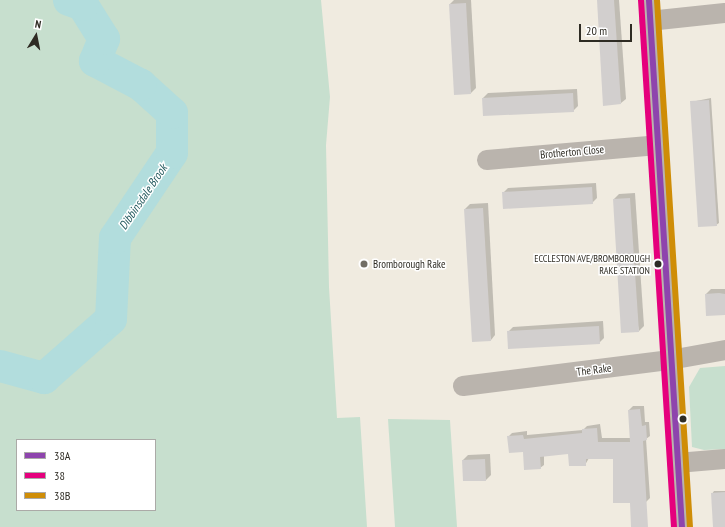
<!DOCTYPE html>
<style>
body{margin:0}
#map{position:relative;width:725px;height:527px;overflow:hidden;background:#f0ebe0;font-family:"PT Sans Narrow",sans-serif}
div>[style]{position:absolute}
.green>*{inset:0;background:#c7dfce}
.shadow>*{inset:0;background:#0003}
.river>*{height:32px;margin:-16px;padding:0 16px;transform-origin:16px;border-radius:16px;background:#b2dddd}
.building>*{inset:0;background:#d2cfce}
.minor>*{height:20px;margin:-10px;padding:0 10px;transform-origin:10px;border-radius:10px;background:#bab4ad}
.bus-1>*{height:6px;margin:-3px;padding:0 3px;transform-origin:3px;border-radius:3px;background:#8e44ad}
.bus-2>*{height:6px;margin:-3px;padding:0 3px;transform-origin:3px;border-radius:3px;background:#e5007d}
.bus-3>*{height:6px;margin:-3px;padding:0 3px;transform-origin:3px;border-radius:3px;background:#cf8d07}
.dots>*{width:11px;height:11px;translate:-50% -50%;box-sizing:border-box;border:2px solid #fff;border-radius:50%}
span{translate:-50% -50%;white-space:nowrap;text-align:center;line-height:1.15;-webkit-text-stroke:3px #fff;paint-order:stroke}
.bus-label{font-size:10px;color:#2e2b23}
.right{translate:-100% -50%;text-align:right}
.street-label{font-size:11px;color:#2e2b23}
.poi-label{font-size:11px;color:#2e2b23}
.left{translate:0 -50%;text-align:left}
.water-label{font-size:12px;color:#255b5f;font-style:italic}
.legend{position:absolute;left:16px;top:439px;width:140px;height:72px;box-sizing:border-box;background:#fff;border:1px solid #abaaa7;margin:0;padding:5px 7px;list-style:none;font-size:12px;color:#2e2b23}
.legend li{display:flex;align-items:center;gap:8px;height:20px}
.legend b{width:20px;border:1px solid #abaaa7}
.north{position:absolute;left:16px;top:16px;width:40px;height:40px;-webkit-text-stroke:3px #fff;paint-order:stroke;rotate:10deg;font-size:11px;font-weight:700;line-height:16px;text-align:center;color:#2e2b23}
.north::after{content:'';display:block;margin:auto;width:14px;height:18px;background:#2e2b23;clip-path:polygon(50% 0,100% 100%,50% 72%,0 100%)}
.scale{position:absolute;left:579px;top:24px;width:53px;height:18px;box-sizing:border-box;border:2px solid #2e2b23;border-top:0;padding-left:5px;font-size:12px;line-height:14px;white-space:nowrap;color:#2e2b23;-webkit-text-stroke:3px #fff;paint-order:stroke}
</style>
<div id="map">
<div class="green">
<div style="clip-path:polygon(evenodd,0 0,321px 0,330px 97px,326px 145px,329px 287px,337px 418px,360px 417px,367px 527px,0 527px,0 0,17px 440px,155px 440px,155px 510px,17px 510px,17px 440px)"></div>
<div style="clip-path:polygon(725px 366px,725px 449px,704px 450px,692px 447px,689px 387px,700px 368px)"></div>
<div style="clip-path:polygon(388px 419px,450px 420px,457px 527px,395px 527px)"></div>
</div>
<div class="shadow">
<div style="clip-path:polygon(454px 0,471px 0,476px 88px,471px 93px,450px 4px)"></div>
<div style="clip-path:polygon(598px 0,619px 0,626px 99px,621px 103px)"></div>
<div style="clip-path:polygon(577px 89px,578px 106px,573px 111px,483px 98px,488px 93px)"></div>
<div style="clip-path:polygon(711px 98px,719px 223px,716px 225px,691px 102px)"></div>
<div style="clip-path:polygon(596px 183px,597px 198px,592px 203px,503px 193px,508px 188px)"></div>
<div style="clip-path:polygon(635px 193px,644px 326px,639px 331px,614px 199px,619px 194px)"></div>
<div style="clip-path:polygon(488px 203px,495px 335px,491px 340px,465px 209px,470px 204px)"></div>
<div style="clip-path:polygon(711px 289px,725px 289px,725px 314px,706px 294px)"></div>
<div style="clip-path:polygon(603px 321px,604px 338px,599px 343px,508px 332px,513px 327px)"></div>
<div style="clip-path:polygon(633px 406px,644px 406px,645px 422px,649px 422px,650px 436px,646px 439px,650px 498px,646px 502px,614px 458px,589px 458px,585px 465px,569px 453px,544px 455px,544px 465px,540px 468px,508px 437px,512px 433px,527px 431px,527px 435px,583px 430px,587px 426px,600px 424px,602px 438px,631px 438px,629px 410px)"></div>
<div style="clip-path:polygon(490px 454px,491px 475px,486px 480px,463px 460px,468px 455px)"></div>
<div style="clip-path:polygon(714px 491px,725px 491px,725px 527px,720px 527px,712px 494px)"></div>
</div>
<div class="river">
<div style="left:0;top:366px;width:46px;rotate:15.3deg"></div>
<div style="left:44px;top:378px;width:89px;rotate:-41.4deg"></div>
<div style="left:111px;top:319px;width:81px;rotate:-87.2deg"></div>
<div style="left:115px;top:238px;width:102px;rotate:-56.2deg"></div>
<div style="left:172px;top:153px;width:40px;rotate:-90deg"></div>
<div style="left:172px;top:113px;width:42px;rotate:-137.9deg"></div>
<div style="left:141px;top:85px;width:52px;rotate:-152.4deg"></div>
<div style="left:95px;top:61px;width:24px;rotate:-68deg"></div>
<div style="left:104px;top:39px;width:40px;rotate:-122deg"></div>
<div style="left:83px;top:5px;width:15px;rotate:-160deg"></div>
</div>
<div class="building">
<div style="clip-path:polygon(597px 0,614px 0,621px 104px,603px 106px)"></div>
<div style="clip-path:polygon(466px 3px,471px 94px,454px 95px,449px 4px)"></div>
<div style="clip-path:polygon(573px 93px,574px 112px,483px 116px,482px 98px)"></div>
<div style="clip-path:polygon(709px 100px,717px 226px,698px 227px,690px 101px)"></div>
<div style="clip-path:polygon(592px 187px,593px 204px,503px 209px,502px 192px)"></div>
<div style="clip-path:polygon(630px 198px,639px 332px,621px 333px,613px 199px)"></div>
<div style="clip-path:polygon(483px 208px,491px 341px,472px 342px,464px 209px)"></div>
<div style="clip-path:polygon(719px 293px,725px 294px,725px 315px,706px 316px,705px 294px)"></div>
<div style="clip-path:polygon(599px 326px,600px 344px,508px 349px,507px 331px)"></div>
<div style="clip-path:polygon(640px 409px,642px 426px,646px 425px,647px 440px,643px 441px,648px 527px,631px 527px,630px 503px,613px 503px,613px 459px,586px 459px,586px 466px,569px 466px,568px 454px,540px 457px,541px 469px,524px 470px,523px 452px,509px 453px,507px 436px,523px 435px,524px 439px,582px 433px,582px 429px,597px 428px,598px 442px,630px 442px,628px 410px)"></div>
<div style="clip-path:polygon(485px 459px,486px 481px,463px 481px,462px 460px)"></div>
<div style="clip-path:polygon(725px 492px,725px 527px,713px 527px,711px 493px)"></div>
</div>
<div class="minor">
<div style="left:649px;top:0;width:528px;rotate:86.42deg"></div>
<div style="left:649px;top:21px;width:76px;rotate:-6deg"></div>
<div style="left:487px;top:160px;width:171px;rotate:-5deg"></div>
<div style="left:463px;top:386px;width:209px;rotate:-7.2deg"></div>
<div style="left:670px;top:360px;width:56px;rotate:-10.3deg"></div>
<div style="left:677px;top:463px;width:48px;rotate:-4.8deg"></div>
</div>
<div class="bus-1">
<div style="left:649px;top:0;width:528px;rotate:86.42deg"></div>
</div>
<div class="bus-2">
<div style="left:641px;top:0;width:528px;rotate:86.42deg"></div>
</div>
<div class="bus-3">
<div style="left:657px;top:0;width:528px;rotate:86.42deg"></div>
</div>
<div class="dots">
<div style="left:364px;top:264px;background:#726e65"></div>
<div style="left:658px;top:264px;background:#2e2b23"></div>
<div style="left:683px;top:419px;background:#2e2b23"></div>
</div>
<div class="bus-label">
<span class="right" style="left:650px;top:264px">ECCLESTON AVE/BROMBOROUGH<br>RAKE STATION</span>
</div>
<div class="street-label">
<span style="left:572px;top:152px;rotate:-5deg">Brotherton Close</span>
<span style="left:594px;top:370px;rotate:-7deg">The Rake</span>
</div>
<div class="poi-label">
<span class="left" style="left:373px;top:264px">Bromborough Rake</span>
</div>
<div class="water-label">
<span style="left:143px;top:197px;rotate:-56deg">Dibbinsdale Brook</span>
</div>
<ul class="legend">
<li><b style="height:5px;background:#8e44ad"></b>38A</li>
<li><b style="height:5px;background:#e5007d"></b>38</li>
<li><b style="height:5px;background:#cf8d07"></b>38B</li>
</ul>
<div class="north">N</div>
<div class="scale">20 m</div>
</div>
